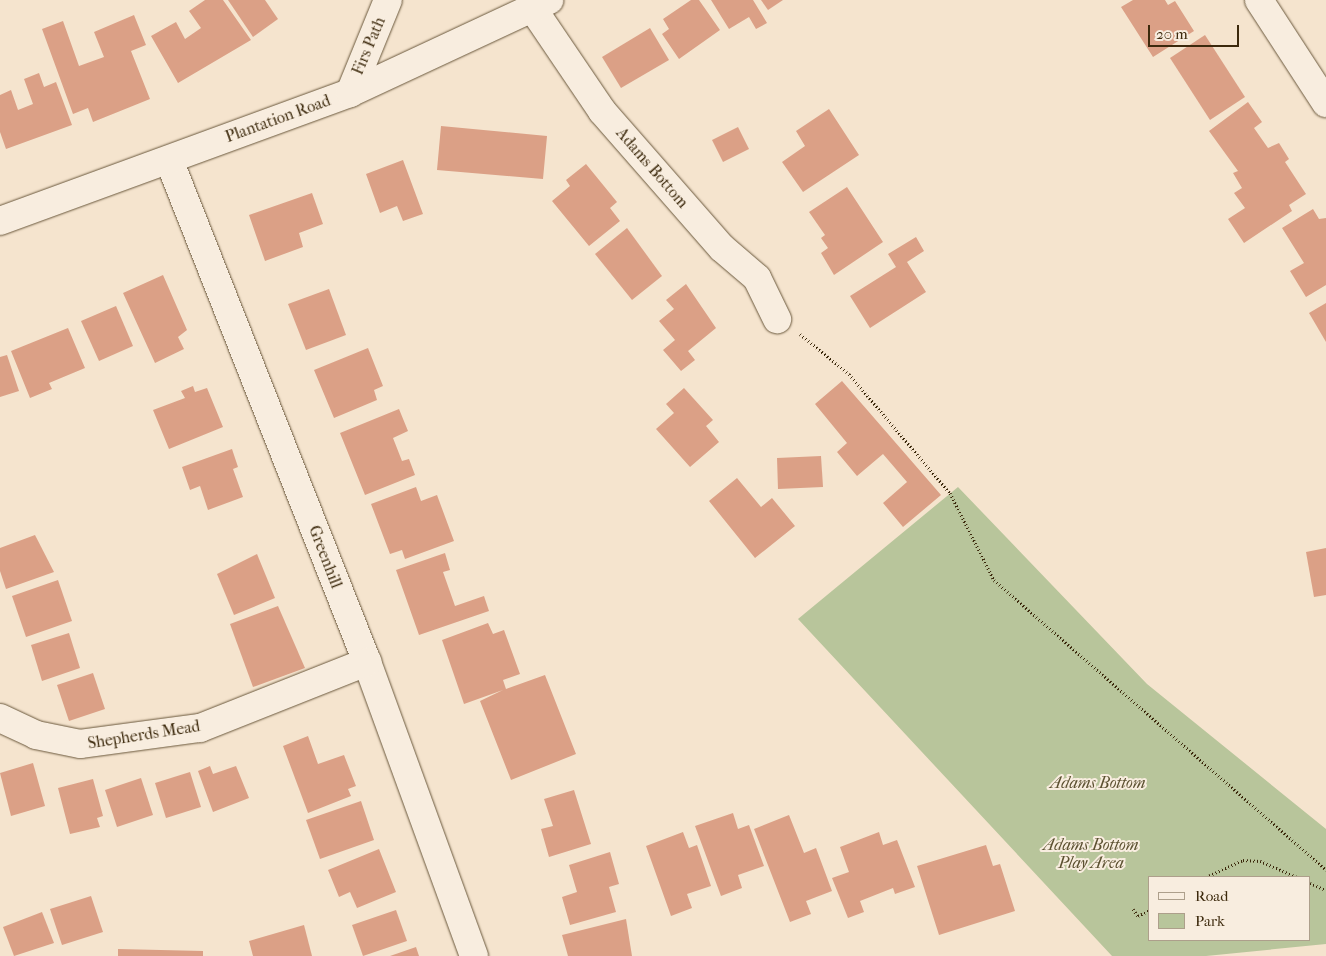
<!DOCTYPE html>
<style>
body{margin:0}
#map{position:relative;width:1326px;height:956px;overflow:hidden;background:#f5e4ce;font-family:"IM FELL French Canon",serif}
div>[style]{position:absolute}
.green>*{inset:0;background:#b8c59b}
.building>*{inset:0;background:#dba086}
.path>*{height:3px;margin-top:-1.5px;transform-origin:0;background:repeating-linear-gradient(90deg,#3c290c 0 1px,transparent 0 3.5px)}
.roads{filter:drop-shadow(0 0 1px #6a583c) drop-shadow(0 0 1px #6a583c)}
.minor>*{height:28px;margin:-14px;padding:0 14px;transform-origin:14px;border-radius:14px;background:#f8eddf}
.tertiary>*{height:28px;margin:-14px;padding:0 14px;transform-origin:14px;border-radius:14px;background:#f8eddf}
span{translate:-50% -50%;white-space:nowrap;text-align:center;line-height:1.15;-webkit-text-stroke:4px #f8eddf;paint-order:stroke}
.street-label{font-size:16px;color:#3c290c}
.park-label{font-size:16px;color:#5b5030;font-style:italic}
.legend{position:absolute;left:1148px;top:876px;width:162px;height:65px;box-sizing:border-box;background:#f8eddf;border:1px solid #ad9f8b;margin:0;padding:6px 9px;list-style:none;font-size:15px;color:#3c290c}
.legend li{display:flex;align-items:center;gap:10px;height:25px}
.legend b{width:25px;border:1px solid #ad9f8b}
.scale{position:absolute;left:1148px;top:25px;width:91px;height:22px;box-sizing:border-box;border:2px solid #3c290c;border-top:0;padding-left:6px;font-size:15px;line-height:18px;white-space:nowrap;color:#3c290c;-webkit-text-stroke:4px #f8eddf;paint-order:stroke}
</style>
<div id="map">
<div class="green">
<div style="clip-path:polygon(evenodd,958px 487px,1147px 684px,1326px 829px,1326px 944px,1206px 956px,1112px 956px,798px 619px,958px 487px,1310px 877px,1310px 940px,1150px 940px,1150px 877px,1310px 877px)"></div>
</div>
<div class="building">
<div style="clip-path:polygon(205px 0,223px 0,251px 40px,178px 83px,151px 36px,176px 22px,185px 39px,201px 28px,189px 11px)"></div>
<div style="clip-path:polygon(228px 0,265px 0,278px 19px,253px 37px)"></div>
<div style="clip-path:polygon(691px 0,699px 0,720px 30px,679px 59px,662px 34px,669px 29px,663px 19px)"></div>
<div style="clip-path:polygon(711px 0,753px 0,767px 23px,756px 29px,749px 17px,729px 29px)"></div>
<div style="clip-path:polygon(761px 0,783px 0,768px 10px)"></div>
<div style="clip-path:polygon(1133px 0,1165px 0,1168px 5px,1175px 1px,1194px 31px,1153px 57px,1121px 7px)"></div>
<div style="clip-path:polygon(134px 15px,146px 45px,131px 51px,150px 99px,93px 122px,88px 108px,73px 114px,42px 29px,63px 21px,79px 66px,104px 57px,94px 32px)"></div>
<div style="clip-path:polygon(650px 28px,669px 60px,621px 88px,602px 57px)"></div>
<div style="clip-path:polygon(1205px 35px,1245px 97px,1210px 120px,1170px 58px)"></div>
<div style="clip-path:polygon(39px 73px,44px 87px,56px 82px,72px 125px,6px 149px,0 132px,0 95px,11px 90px,18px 110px,33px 104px,24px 79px)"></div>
<div style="clip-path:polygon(1248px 102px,1262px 122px,1254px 128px,1268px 148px,1279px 143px,1289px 159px,1285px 162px,1306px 194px,1289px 205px,1292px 211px,1244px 243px,1228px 219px,1245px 208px,1234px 193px,1242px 188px,1233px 173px,1238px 171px,1209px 131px)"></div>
<div style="clip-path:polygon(829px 109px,859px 155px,803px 192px,782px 162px,805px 146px,796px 131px)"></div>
<div style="clip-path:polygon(441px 126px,547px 136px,543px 179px,437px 170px)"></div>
<div style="clip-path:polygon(738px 127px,749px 149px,723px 162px,712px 140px)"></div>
<div style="clip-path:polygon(403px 160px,423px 214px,403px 221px,397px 206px,380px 213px,366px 174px)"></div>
<div style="clip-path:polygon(586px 164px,617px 202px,610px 208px,620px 221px,589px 246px,552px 201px,570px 186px,566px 180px)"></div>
<div style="clip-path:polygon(847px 187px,883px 242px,834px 275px,821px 253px,828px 248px,821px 238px,825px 235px,809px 212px)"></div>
<div style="clip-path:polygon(312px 193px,323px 224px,299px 233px,303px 247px,265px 261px,249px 215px)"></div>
<div style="clip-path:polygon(1313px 209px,1319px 219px,1326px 218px,1326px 285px,1306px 297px,1290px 271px,1304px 263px,1282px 228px)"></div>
<div style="clip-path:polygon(627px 228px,662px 276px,632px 300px,595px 254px)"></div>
<div style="clip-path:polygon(916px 237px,924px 251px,907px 262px,926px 292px,870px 328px,850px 296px,896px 267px,888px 254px)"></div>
<div style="clip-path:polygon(163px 275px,187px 330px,178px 337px,184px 349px,155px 363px,123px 293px)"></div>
<div style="clip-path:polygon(686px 284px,716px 328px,688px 351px,695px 360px,681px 371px,663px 350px,675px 340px,659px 321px,674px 309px,666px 300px)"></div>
<div style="clip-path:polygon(329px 289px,346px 335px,306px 350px,288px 304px)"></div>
<div style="clip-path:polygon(1326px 303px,1326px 342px,1309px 313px)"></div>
<div style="clip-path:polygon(116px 306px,133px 346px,99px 361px,81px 321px)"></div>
<div style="clip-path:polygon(68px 328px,85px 368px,49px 383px,52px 389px,30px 398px,11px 351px)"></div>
<div style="clip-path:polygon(368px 348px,383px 386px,374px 390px,377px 400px,334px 418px,314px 370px)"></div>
<div style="clip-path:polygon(7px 355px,19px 391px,0 397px,0 357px)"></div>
<div style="clip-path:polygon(842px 381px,941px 495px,903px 527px,883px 503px,907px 482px,883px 454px,857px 476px,837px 452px,847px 443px,815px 404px)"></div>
<div style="clip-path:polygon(193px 386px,195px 392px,207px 388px,223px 427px,169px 449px,153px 410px,185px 398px,181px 391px)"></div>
<div style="clip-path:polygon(684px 388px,713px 420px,706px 426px,719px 442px,690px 467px,656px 429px,674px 413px,666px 404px)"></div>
<div style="clip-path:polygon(399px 409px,408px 431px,393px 438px,402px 461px,409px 459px,415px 475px,365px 495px,340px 433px)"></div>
<div style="clip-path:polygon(232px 449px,238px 467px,233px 469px,243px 497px,208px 510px,200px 486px,190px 490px,182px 467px)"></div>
<div style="clip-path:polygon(821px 456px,823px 487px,778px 489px,777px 458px)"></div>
<div style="clip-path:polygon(737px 478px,761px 507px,772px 498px,795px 526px,755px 558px,709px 501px)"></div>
<div style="clip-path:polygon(416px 487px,421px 501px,437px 495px,454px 541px,405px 559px,402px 550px,390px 554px,371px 504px)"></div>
<div style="clip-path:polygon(35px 535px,54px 572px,6px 589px,0 571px,0 548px)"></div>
<div style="clip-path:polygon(1326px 548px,1326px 595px,1314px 597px,1306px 552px)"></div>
<div style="clip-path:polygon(445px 553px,450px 570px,443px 572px,455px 606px,484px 596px,489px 611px,419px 635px,396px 570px)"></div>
<div style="clip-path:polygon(257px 554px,275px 598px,234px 615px,217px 574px)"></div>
<div style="clip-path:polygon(58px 580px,72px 621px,26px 637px,12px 596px)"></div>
<div style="clip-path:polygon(278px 606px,305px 668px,253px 687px,230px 624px)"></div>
<div style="clip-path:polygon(488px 623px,493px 634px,504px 630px,520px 674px,503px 680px,506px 689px,545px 675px,576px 754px,511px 780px,480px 701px,503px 690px,464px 704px,442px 640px)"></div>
<div style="clip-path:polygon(69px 633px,80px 668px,42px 681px,31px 645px)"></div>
<div style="clip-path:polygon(93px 673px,105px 709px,69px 721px,57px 685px)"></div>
<div style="clip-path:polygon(308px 736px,318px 764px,344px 755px,356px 786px,348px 789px,351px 796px,308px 813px,283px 746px)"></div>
<div style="clip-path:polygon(33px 763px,45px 806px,11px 816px,0 773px)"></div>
<div style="clip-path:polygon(210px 766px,213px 774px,236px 766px,249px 798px,213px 812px,198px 771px)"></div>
<div style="clip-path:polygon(190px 772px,201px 807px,166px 818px,155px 783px)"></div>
<div style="clip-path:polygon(141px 778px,153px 815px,117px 827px,105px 790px)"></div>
<div style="clip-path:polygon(93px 779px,103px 816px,97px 818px,100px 827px,70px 834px,58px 788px)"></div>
<div style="clip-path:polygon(574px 790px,591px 844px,549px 857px,541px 829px,553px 826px,544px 799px)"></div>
<div style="clip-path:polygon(361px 801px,374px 840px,320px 859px,306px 820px)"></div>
<div style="clip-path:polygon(733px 813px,738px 829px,749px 825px,764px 866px,738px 875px,742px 888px,721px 896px,695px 826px)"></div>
<div style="clip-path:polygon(789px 815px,804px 853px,816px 848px,832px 891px,806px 901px,811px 914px,790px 922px,754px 829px)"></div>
<div style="clip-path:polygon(683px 832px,689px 848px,697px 845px,711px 886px,687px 894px,692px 908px,671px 916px,646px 846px)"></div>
<div style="clip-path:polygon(879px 832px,883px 845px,897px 840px,915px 887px,895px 894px,893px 888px,860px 901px,864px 912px,848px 918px,832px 878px,849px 872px,840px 847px)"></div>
<div style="clip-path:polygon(986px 845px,993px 866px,1000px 864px,1015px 911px,939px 935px,917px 866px)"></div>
<div style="clip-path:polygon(379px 849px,396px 892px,357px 908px,350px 892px,339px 897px,328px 870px)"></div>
<div style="clip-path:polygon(610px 852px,619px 884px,609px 887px,616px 912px,570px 925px,562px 897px,577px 892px,569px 865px)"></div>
<div style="clip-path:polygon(91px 896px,103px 932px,62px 945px,50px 909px)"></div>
<div style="clip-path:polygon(396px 910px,407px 941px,363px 956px,352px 925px)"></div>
<div style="clip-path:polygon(42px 912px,54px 943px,14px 956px,3px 927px)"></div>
<div style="clip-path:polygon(626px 919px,632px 956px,568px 956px,562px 935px)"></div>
<div style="clip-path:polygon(304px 925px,312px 956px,253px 956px,249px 941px)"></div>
<div style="clip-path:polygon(416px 947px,419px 956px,390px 956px)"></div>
<div style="clip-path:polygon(118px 949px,203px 951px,203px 956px,118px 956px)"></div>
</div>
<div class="path">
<div style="left:800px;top:334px;width:63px;rotate:39.2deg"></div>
<div style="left:849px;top:374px;width:156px;rotate:49.7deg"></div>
<div style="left:950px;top:493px;width:97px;rotate:63.2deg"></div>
<div style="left:994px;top:580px;width:441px;rotate:41.1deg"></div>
<div style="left:1206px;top:877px;width:41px;rotate:-24.7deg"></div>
<div style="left:1243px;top:860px;width:17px;rotate:3deg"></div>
<div style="left:1260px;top:861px;width:40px;rotate:23.4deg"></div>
<div style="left:1310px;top:883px;width:17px;rotate:24deg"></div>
<div style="left:1133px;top:909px;width:9px;rotate:54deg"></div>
<div style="left:1138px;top:916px;width:13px;rotate:-27deg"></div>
</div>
<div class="roads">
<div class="minor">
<div style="left:1259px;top:0;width:123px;rotate:57deg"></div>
<div style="left:533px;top:9px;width:123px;rotate:55.9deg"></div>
<div style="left:602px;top:111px;width:182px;rotate:48.8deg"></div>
<div style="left:722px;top:248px;width:46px;rotate:40.6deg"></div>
<div style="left:757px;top:278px;width:46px;rotate:64deg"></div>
<div style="left:350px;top:93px;width:100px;rotate:-67.8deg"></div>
<div style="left:169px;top:160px;width:540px;rotate:68.47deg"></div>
<div style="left:367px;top:662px;width:313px;rotate:70deg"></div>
<div style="left:0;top:718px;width:40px;rotate:25deg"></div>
<div style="left:36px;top:735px;width:45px;rotate:11.6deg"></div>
<div style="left:80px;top:744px;width:121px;rotate:-7.6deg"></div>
<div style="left:200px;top:728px;width:180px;rotate:-21.6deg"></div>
</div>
<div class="tertiary">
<div style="left:0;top:221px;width:373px;rotate:-20.1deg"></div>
<div style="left:350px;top:93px;width:220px;rotate:-25deg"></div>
</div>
</div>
<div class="street-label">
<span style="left:369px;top:46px;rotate:-67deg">Firs Path</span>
<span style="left:278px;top:119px;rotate:-20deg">Plantation Road</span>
<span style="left:652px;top:168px;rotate:49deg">Adams Bottom</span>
<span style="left:325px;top:557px;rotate:69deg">Greenhill</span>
<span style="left:144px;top:735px;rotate:-9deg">Shepherds Mead</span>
</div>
<div class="park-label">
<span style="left:1098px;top:783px">Adams Bottom</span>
<span style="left:1091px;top:854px">Adams Bottom<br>Play Area</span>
</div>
<ul class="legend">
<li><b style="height:6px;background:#f8eddf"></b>Road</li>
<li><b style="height:14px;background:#b8c59b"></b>Park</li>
</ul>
<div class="scale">20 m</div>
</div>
